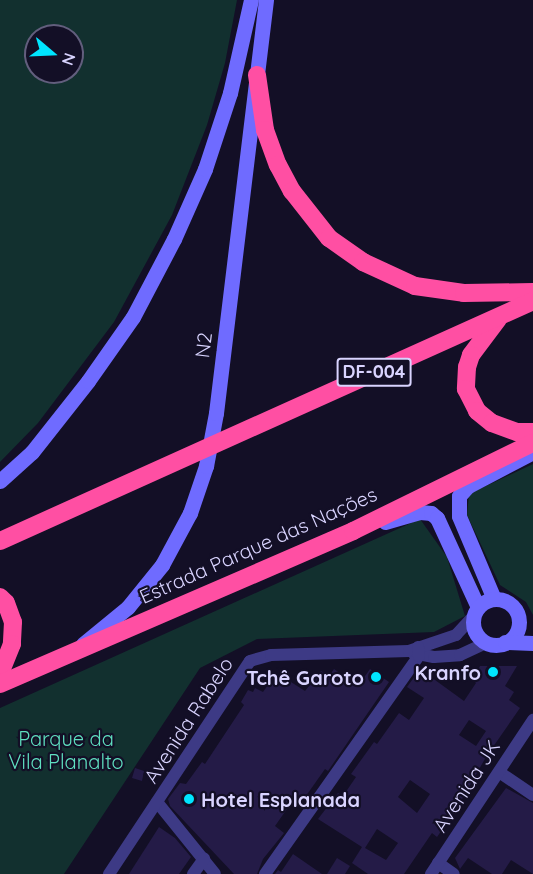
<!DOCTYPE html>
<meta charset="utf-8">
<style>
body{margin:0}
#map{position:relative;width:533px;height:874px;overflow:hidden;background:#130f26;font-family:Quicksand,sans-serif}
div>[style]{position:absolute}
.green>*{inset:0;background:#12302f}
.building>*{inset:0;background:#241b47}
.street>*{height:12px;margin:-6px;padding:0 6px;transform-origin:6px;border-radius:6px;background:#3d3a85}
.secondary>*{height:15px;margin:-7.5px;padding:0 7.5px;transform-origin:7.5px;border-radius:7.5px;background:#6f6bff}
.secondary>.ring{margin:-7.5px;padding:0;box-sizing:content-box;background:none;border:15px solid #6f6bff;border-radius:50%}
.highway>*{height:18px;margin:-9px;padding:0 9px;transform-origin:9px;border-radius:9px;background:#ff4fa3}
.dots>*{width:16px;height:16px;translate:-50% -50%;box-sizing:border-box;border:3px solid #130f26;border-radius:50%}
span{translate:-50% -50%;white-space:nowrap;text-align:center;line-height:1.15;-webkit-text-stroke:4.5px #130f26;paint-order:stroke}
.shield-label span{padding:2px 4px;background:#130f26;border:2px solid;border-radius:4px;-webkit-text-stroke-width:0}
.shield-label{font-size:18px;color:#d9d4ff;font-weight:700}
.street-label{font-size:20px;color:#d9d4ff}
.poi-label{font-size:20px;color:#d9d4ff;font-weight:700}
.right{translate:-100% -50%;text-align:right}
.left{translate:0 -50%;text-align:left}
.park-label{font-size:20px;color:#5fe0c0}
.north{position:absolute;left:24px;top:24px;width:60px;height:60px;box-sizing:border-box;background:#130f26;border:2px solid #625e7d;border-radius:50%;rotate:109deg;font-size:16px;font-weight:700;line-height:24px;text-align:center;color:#d9d4ff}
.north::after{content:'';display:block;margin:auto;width:21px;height:27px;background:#00e5ff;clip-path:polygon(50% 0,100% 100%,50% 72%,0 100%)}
</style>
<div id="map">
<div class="green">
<div style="clip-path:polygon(evenodd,0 0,237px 0,225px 63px,207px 125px,172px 215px,114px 322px,38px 423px,0 462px,0 0,36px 36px,72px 36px,72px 72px,36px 72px,36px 36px)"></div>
<div style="clip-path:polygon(533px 464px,533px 615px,526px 602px,500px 585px,467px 515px,469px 494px)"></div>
<div style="clip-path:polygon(420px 519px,447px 557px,465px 616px,434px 632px,257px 639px,200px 668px,64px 874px,0 874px,0 708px)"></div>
</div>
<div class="building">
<div style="clip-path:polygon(evenodd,480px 666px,517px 666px,505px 686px,514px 692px,509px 700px,520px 708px,486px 757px,457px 808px,437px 837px,432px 833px,404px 874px,368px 874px,352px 863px,362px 847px,318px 819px,338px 793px,343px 796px,356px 777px,351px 774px,374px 742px,377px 744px,399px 713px,409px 720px,424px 698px,407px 687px,415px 676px,419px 679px,424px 672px,464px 701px,476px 683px,473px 680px,480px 666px,469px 720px,486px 731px,476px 746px,459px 735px,469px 720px,480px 666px,410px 780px,430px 794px,417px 813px,398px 797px,410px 780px,480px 666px,377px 829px,398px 843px,386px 860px,365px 848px,377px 829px)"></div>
<div style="clip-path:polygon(334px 669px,358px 686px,370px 669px,389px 682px,328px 771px,325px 769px,301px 803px,294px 799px,275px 826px,284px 833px,263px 859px,257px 874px,234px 874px,170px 806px,168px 799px,180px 783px,186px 784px,202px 762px,205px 764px,244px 705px,241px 702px,248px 690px,253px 692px,255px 688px,263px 692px,270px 682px,273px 684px,280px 675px,305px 691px,321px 671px,329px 676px)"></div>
<div style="clip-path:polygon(135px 768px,144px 771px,142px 781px,132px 778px)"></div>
<div style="clip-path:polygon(506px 788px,533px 803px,533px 874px,511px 860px,502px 874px,492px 874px,468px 858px,460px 869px,455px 858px)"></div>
<div style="clip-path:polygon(159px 827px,175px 838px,191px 857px,179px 874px,129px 874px)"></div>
<div style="clip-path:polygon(293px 854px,322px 874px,275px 874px,278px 870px,281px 872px)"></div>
<div style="clip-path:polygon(337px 858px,350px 866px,345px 874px,327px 874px)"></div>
</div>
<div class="street">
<div style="left:413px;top:653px;width:21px;rotate:11deg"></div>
<div style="left:434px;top:657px;width:26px;rotate:-4deg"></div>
<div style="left:460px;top:655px;width:29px;rotate:-25deg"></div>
<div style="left:499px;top:772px;width:41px;rotate:34.1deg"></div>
<div style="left:157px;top:802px;width:92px;rotate:51.1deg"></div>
<div style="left:438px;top:863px;width:19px;rotate:35deg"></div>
<div style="left:109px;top:874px;width:255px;rotate:-56.5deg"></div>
<div style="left:250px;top:661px;width:22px;rotate:-16deg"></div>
<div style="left:271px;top:655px;width:138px;rotate:-1.7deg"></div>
<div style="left:409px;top:651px;width:50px;rotate:-18.8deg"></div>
<div style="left:456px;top:635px;width:25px;rotate:-47deg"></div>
<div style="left:193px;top:874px;width:19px;rotate:-54deg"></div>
<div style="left:265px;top:874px;width:267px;rotate:-54.8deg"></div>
<div style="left:419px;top:656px;width:9px;rotate:-96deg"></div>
<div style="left:431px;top:874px;width:185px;rotate:-56.5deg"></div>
</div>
<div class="secondary">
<div style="left:0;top:481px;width:43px;rotate:-42.2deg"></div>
<div style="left:32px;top:452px;width:90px;rotate:-51.7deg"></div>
<div style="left:88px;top:381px;width:78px;rotate:-54.9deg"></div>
<div style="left:133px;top:317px;width:88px;rotate:-62.3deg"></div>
<div style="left:174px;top:239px;width:77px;rotate:-66.1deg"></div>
<div style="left:205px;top:169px;width:80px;rotate:-71.8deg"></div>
<div style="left:230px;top:93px;width:95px;rotate:-77.3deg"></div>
<div style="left:385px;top:522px;width:36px;rotate:-16deg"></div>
<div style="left:420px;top:512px;width:11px;rotate:5deg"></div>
<div style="left:431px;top:513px;width:8px;rotate:40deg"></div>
<div style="left:437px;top:518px;width:98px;rotate:65.3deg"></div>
<div style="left:494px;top:599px;width:90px;rotate:-112.9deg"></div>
<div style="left:459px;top:516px;width:20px;rotate:-90deg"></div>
<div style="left:459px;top:496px;width:13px;rotate:-48deg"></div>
<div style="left:468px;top:486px;width:73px;rotate:-27.6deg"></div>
<div class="ring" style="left:473px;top:599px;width:31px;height:31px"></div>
<div style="left:505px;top:642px;width:28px;rotate:2deg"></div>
<div style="left:83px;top:644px;width:58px;rotate:-39.4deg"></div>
<div style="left:128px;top:607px;width:54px;rotate:-51deg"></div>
<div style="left:162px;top:565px;width:59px;rotate:-61.7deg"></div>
<div style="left:190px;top:513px;width:50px;rotate:-71.2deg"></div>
<div style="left:206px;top:466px;width:54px;rotate:-79.3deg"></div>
<div style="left:216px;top:413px;width:416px;rotate:-83.1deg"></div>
</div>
<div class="highway">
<div style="left:257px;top:75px;width:56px;rotate:81.7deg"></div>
<div style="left:265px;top:130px;width:37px;rotate:70deg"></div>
<div style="left:278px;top:165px;width:30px;rotate:62deg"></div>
<div style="left:292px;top:191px;width:60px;rotate:51.8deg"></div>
<div style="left:329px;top:238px;width:42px;rotate:35.2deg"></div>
<div style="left:363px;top:262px;width:57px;rotate:24.8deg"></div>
<div style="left:415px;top:286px;width:49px;rotate:8.1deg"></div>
<div style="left:464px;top:293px;width:69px;rotate:-0.8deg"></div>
<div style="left:498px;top:319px;width:45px;rotate:126.9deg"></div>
<div style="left:471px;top:355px;width:13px;rotate:108deg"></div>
<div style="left:467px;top:367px;width:22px;rotate:93deg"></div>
<div style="left:466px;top:389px;width:25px;rotate:63deg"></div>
<div style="left:477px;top:411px;width:19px;rotate:39deg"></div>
<div style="left:492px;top:423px;width:27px;rotate:20deg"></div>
<div style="left:517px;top:432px;width:16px"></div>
<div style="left:0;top:541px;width:585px;rotate:-24.24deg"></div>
<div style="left:0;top:597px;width:8px;rotate:45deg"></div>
<div style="left:6px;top:603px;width:20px;rotate:70deg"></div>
<div style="left:13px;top:622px;width:22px;rotate:93deg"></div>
<div style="left:12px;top:644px;width:31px;rotate:112deg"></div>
<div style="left:0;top:684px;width:385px;rotate:-23.4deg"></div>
<div style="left:353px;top:531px;width:200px;rotate:-26.1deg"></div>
</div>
<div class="dots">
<div style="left:493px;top:672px;background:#00e5ff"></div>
<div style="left:376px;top:677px;background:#00e5ff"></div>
<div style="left:189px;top:799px;background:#00e5ff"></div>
</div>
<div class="shield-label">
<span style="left:374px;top:372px">DF-004</span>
</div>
<div class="street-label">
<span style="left:203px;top:345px;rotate:-83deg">N2</span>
<span style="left:258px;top:545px;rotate:-24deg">Estrada Parque das Nações</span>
<span style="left:188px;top:720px;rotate:-57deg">Avenida Rabelo</span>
<span style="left:466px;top:786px;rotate:-57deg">Avenida JK</span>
</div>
<div class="poi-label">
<span class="right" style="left:481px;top:672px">Kranfo</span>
<span class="right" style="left:364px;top:677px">Tchê Garoto</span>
<span class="left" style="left:201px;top:799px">Hotel Esplanada</span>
</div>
<div class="park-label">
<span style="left:66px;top:750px">Parque da<br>Vila Planalto</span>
</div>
<div class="north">N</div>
</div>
